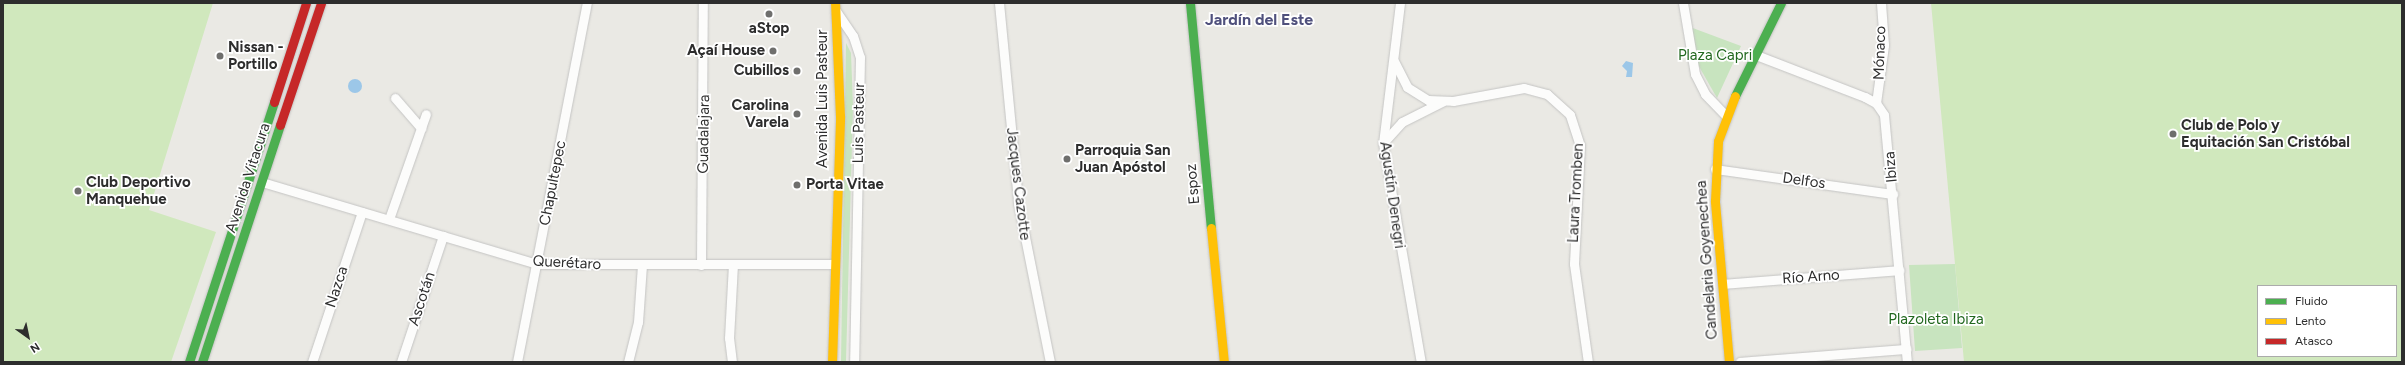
<!DOCTYPE html>
<meta charset="utf-8">
<style>
body{margin:0}
#map{position:relative;width:2405px;height:365px;overflow:hidden;background:#eae9e4;font-family:Figtree,sans-serif}
div>[style]{position:absolute}
.green>*{inset:0;background:#c8e4bf}
.pitch>*{inset:0;background:#d0e8bd}
.water>*{inset:0;background:#9cc7e8}
.round{border-radius:50%}
.roads{filter:drop-shadow(0 0 1px #c4c4c3) drop-shadow(0 0 1px #c4c4c3)}
.street>*{height:9px;margin:-4.5px;padding:0 4.5px;transform-origin:4.5px;border-radius:4.5px;background:#fcfcfb}
.fast>*{height:9px;margin:-4.5px;padding:0 4.5px;transform-origin:4.5px;border-radius:4.5px;background:#4caf50}
.slow>*{height:9px;margin:-4.5px;padding:0 4.5px;transform-origin:4.5px;border-radius:4.5px;background:#ffc107}
.jam>*{height:9px;margin:-4.5px;padding:0 4.5px;transform-origin:4.5px;border-radius:4.5px;background:#c62828}
.dots>*{width:11px;height:11px;translate:-50% -50%;box-sizing:border-box;border:2px solid #fff;border-radius:50%}
span{translate:-50% -50%;white-space:nowrap;text-align:center;line-height:1.15;-webkit-text-stroke:3.5px #fff;paint-order:stroke}
.poi-label{font-size:15px;color:#2d2d2d;font-weight:700}
.left{translate:0 -50%;text-align:left}
.right{translate:-100% -50%;text-align:right}
.street-label{font-size:15px;color:#2d2d2d}
.park-label{font-size:15px;color:#22681f}
.neighbourhood-label{font-size:16px;color:#4f507c;font-weight:700}
.frame{position:absolute;inset:0;border:4px solid #2d2d2d;pointer-events:none}
.legend{position:absolute;left:2257px;top:285px;width:140px;height:72px;box-sizing:border-box;background:#fff;border:1px solid #ababab;margin:0;padding:5px 7px;list-style:none;font-size:12px;color:#2d2d2d}
.legend li{display:flex;align-items:center;gap:8px;height:20px}
.legend b{width:20px;border:1px solid #ababab}
.north{position:absolute;left:8px;top:317px;width:40px;height:40px;-webkit-text-stroke:3px #fff;paint-order:stroke;rotate:147deg;font-size:11px;font-weight:700;line-height:16px;text-align:center;color:#2d2d2d}
.north::after{content:'';display:block;margin:auto;width:14px;height:18px;background:#2d2d2d;clip-path:polygon(50% 0,100% 100%,50% 72%,0 100%)}
</style>
<div id="map">
<div class="green">
<div style="clip-path:polygon(1690px 27px,1741px 46px,1717px 98px,1697px 63px)"></div>
<div style="clip-path:polygon(846px 43px,851px 53px,853px 107px,846px 362px,841px 362px)"></div>
<div style="clip-path:polygon(1955px 264px,1962px 348px,1915px 351px,1909px 265px)"></div>
</div>
<div class="pitch">
<div style="clip-path:polygon(3px 3px,213px 3px,149px 210px,216px 232px,171px 362px,3px 362px)"></div>
<div style="clip-path:polygon(evenodd,1931px 3px,2402px 3px,2402px 362px,1964px 362px,1931px 3px,2258px 286px,2396px 286px,2396px 356px,2258px 356px,2258px 286px)"></div>
</div>
<div class="water">
<div style="clip-path:polygon(1626px 61px,1633px 63px,1632px 77px,1626px 77px,1627px 71px,1622px 66px)"></div>
<div class="round" style="left:348px;top:79px;width:14px;height:14px"></div>
</div>
<div class="roads">
<div class="street">
<div style="left:999px;top:3px;width:200px;rotate:84.5deg"></div>
<div style="left:1018px;top:202px;width:163px;rotate:78.7deg"></div>
<div style="left:1400px;top:3px;width:141px;rotate:96.9deg"></div>
<div style="left:1383px;top:143px;width:222px;rotate:80.2deg"></div>
<div style="left:1683px;top:3px;width:72px;rotate:80.4deg"></div>
<div style="left:1695px;top:74px;width:22px;rotate:63deg"></div>
<div style="left:1705px;top:94px;width:30px;rotate:46deg"></div>
<div style="left:836px;top:11px;width:30px;rotate:56deg"></div>
<div style="left:853px;top:36px;width:22px;rotate:72deg"></div>
<div style="left:860px;top:57px;width:305px;rotate:91.1deg"></div>
<div style="left:1756px;top:55px;width:117px;rotate:21.1deg"></div>
<div style="left:1865px;top:97px;width:13px;rotate:29deg"></div>
<div style="left:1876px;top:103px;width:14px;rotate:56deg"></div>
<div style="left:1884px;top:115px;width:248px;rotate:84.7deg"></div>
<div style="left:1394px;top:61px;width:29px;rotate:63deg"></div>
<div style="left:1407px;top:87px;width:25px;rotate:32deg"></div>
<div style="left:1428px;top:100px;width:25px;rotate:2deg"></div>
<div style="left:1453px;top:101px;width:72px;rotate:-10.4deg"></div>
<div style="left:1524px;top:88px;width:24px;rotate:15deg"></div>
<div style="left:1547px;top:94px;width:31px;rotate:42deg"></div>
<div style="left:1570px;top:115px;width:32px;rotate:72deg"></div>
<div style="left:1580px;top:145px;width:119px;rotate:92.9deg"></div>
<div style="left:1574px;top:264px;width:99px;rotate:81.9deg"></div>
<div style="left:395px;top:98px;width:40px;rotate:49deg"></div>
<div style="left:1876px;top:103px;width:59px;rotate:-82.1deg"></div>
<div style="left:1884px;top:45px;width:42px;rotate:-94.1deg"></div>
<div style="left:1383px;top:143px;width:28px;rotate:-48deg"></div>
<div style="left:1402px;top:122px;width:45px;rotate:-26.6deg"></div>
<div style="left:1715px;top:169px;width:180px;rotate:8deg"></div>
<div style="left:262px;top:182px;width:287px;rotate:16.6deg"></div>
<div style="left:537px;top:264px;width:298px"></div>
<div style="left:389px;top:219px;width:111px;rotate:-70.6deg"></div>
<div style="left:701px;top:265px;width:262px;rotate:-89.6deg"></div>
<div style="left:1723px;top:284px;width:177px;rotate:-4.5deg"></div>
<div style="left:312px;top:362px;width:158px;rotate:-71.6deg"></div>
<div style="left:401px;top:362px;width:133px;rotate:-71.6deg"></div>
<div style="left:517px;top:362px;width:366px;rotate:-79deg"></div>
<div style="left:628px;top:362px;width:41px;rotate:-76deg"></div>
<div style="left:638px;top:322px;width:57px;rotate:-86deg"></div>
<div style="left:732px;top:362px;width:24px;rotate:-97deg"></div>
<div style="left:729px;top:338px;width:73px;rotate:-86.9deg"></div>
<div style="left:1740px;top:362px;width:167px;rotate:-4.5deg"></div>
</div>
<div class="fast">
<div style="left:1190px;top:3px;width:226px;rotate:84.7deg"></div>
<div style="left:1735px;top:96px;width:104px;rotate:-63.7deg"></div>
<div style="left:189px;top:362px;width:274px;rotate:-71.9deg"></div>
<div style="left:202px;top:362px;width:250px;rotate:-71.8deg"></div>
</div>
<div class="slow">
<div style="left:1211px;top:228px;width:135px;rotate:84.5deg"></div>
<div style="left:832px;top:362px;width:246px;rotate:-88.1deg"></div>
<div style="left:840px;top:116px;width:113px;rotate:-92.5deg"></div>
<div style="left:1729px;top:362px;width:162px;rotate:-95deg"></div>
<div style="left:1715px;top:201px;width:60px;rotate:-87.1deg"></div>
<div style="left:1718px;top:141px;width:48px;rotate:-69.3deg"></div>
</div>
<div class="jam">
<div style="left:274px;top:102px;width:104px;rotate:-72.1deg"></div>
<div style="left:280px;top:125px;width:129px;rotate:-71.4deg"></div>
</div>
</div>
<div class="dots">
<div style="left:769px;top:14px;background:#6f6f6d"></div>
<div style="left:773px;top:51px;background:#6f6f6d"></div>
<div style="left:220px;top:56px;background:#6f6f6d"></div>
<div style="left:797px;top:71px;background:#6f6f6d"></div>
<div style="left:797px;top:114px;background:#6f6f6d"></div>
<div style="left:2173px;top:134px;background:#6f6f6d"></div>
<div style="left:1067px;top:159px;background:#6f6f6d"></div>
<div style="left:797px;top:185px;background:#6f6f6d"></div>
<div style="left:78px;top:191px;background:#6f6f6d"></div>
</div>
<div class="poi-label">
<span style="left:769px;top:29px">aStop</span>
<span class="left" style="left:228px;top:56px">Nissan -<br>Portillo</span>
<span class="right" style="left:765px;top:51px">Açaí House</span>
<span class="right" style="left:789px;top:71px">Cubillos</span>
<span class="right" style="left:789px;top:114px">Carolina<br>Varela</span>
<span class="left" style="left:2181px;top:134px">Club de Polo y<br>Equitación San Cristóbal</span>
<span class="left" style="left:1075px;top:159px">Parroquia San<br>Juan Apóstol</span>
<span class="left" style="left:86px;top:191px">Club Deportivo<br>Manquehue</span>
<span class="left" style="left:806px;top:185px">Porta Vitae</span>
</div>
<div class="street-label">
<span style="left:1880px;top:53px;rotate:-88deg">Mónaco</span>
<span style="left:823px;top:99px;rotate:-90deg">Avenida Luis Pasteur</span>
<span style="left:859px;top:123px;rotate:-89deg">Luis Pasteur</span>
<span style="left:704px;top:134px;rotate:-89deg">Guadalajara</span>
<span style="left:1891px;top:167px;rotate:-95deg">Ibiza</span>
<span style="left:248px;top:178px;rotate:-72deg">Avenida Vitacura</span>
<span style="left:1804px;top:181px;rotate:8deg">Delfos</span>
<span style="left:553px;top:183px;rotate:-79deg">Chapultepec</span>
<span style="left:1018px;top:184px;rotate:83deg">Jacques Cazotte</span>
<span style="left:1193px;top:184px;rotate:-95deg">Espoz</span>
<span style="left:1576px;top:193px;rotate:-87deg">Laura Tromben</span>
<span style="left:1392px;top:195px;rotate:82deg">Agustín Denegri</span>
<span style="left:1707px;top:260px;rotate:-94deg">Candelaria Goyenechea</span>
<span style="left:567px;top:263px;rotate:3deg">Querétaro</span>
<span style="left:1811px;top:277px;rotate:-4deg">Río Arno</span>
<span style="left:337px;top:287px;rotate:-72deg">Nazca</span>
<span style="left:422px;top:299px;rotate:-72deg">Ascotán</span>
</div>
<div class="park-label">
<span style="left:1715px;top:56px">Plaza Capri</span>
<span style="left:1936px;top:320px">Plazoleta Ibiza</span>
</div>
<div class="neighbourhood-label">
<span style="left:1259px;top:20px">Jardín del Este</span>
</div>
<div class="frame"></div>
<ul class="legend">
<li><b style="height:5px;background:#4caf50"></b>Fluido</li>
<li><b style="height:5px;background:#ffc107"></b>Lento</li>
<li><b style="height:5px;background:#c62828"></b>Atasco</li>
</ul>
<div class="north">N</div>
</div>
